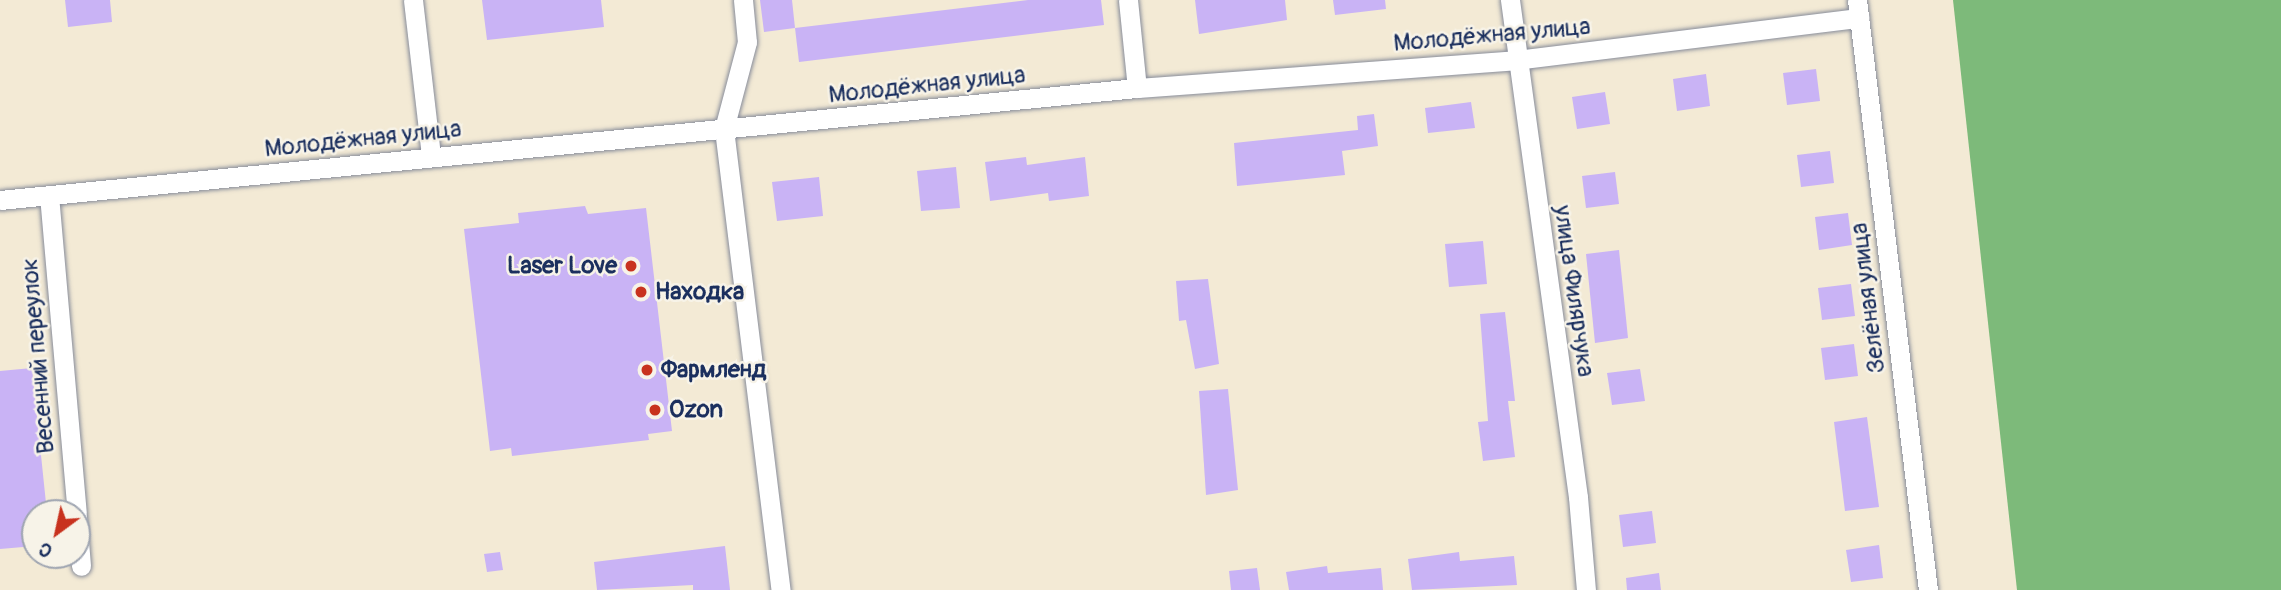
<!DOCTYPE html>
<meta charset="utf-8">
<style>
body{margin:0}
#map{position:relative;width:2281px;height:590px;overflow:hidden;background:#f3ead5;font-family:Pangolin,sans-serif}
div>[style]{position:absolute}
.forest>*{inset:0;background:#7dba7a}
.building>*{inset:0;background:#c9b3f5}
.roads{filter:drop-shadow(0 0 2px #878c9a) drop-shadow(0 0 2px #878c9a)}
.minor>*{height:19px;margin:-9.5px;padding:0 9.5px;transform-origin:9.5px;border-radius:9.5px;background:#fff}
.dots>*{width:19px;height:19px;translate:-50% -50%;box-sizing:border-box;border:4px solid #f7f3e8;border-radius:50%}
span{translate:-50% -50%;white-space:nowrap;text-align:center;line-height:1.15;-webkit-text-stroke:5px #f7f3e8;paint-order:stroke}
.street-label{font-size:24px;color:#1b2f5e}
.poi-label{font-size:24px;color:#1b2f5e;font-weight:700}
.right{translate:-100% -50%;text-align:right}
.left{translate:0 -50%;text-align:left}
.north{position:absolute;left:21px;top:499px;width:70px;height:70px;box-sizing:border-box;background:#f7f3e8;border:2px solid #9fa5b1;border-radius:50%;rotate:213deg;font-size:19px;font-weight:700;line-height:28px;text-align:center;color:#1b2f5e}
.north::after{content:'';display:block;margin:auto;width:24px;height:32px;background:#c8321e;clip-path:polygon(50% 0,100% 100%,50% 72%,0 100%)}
</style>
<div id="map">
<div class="forest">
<div style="clip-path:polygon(1953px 0,2281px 0,2281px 590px,2017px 590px)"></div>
</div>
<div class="building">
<div style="clip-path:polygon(65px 0,110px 0,112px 22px,68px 27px)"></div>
<div style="clip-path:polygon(482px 0,601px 0,604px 27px,487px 40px)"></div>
<div style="clip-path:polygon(760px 0,792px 0,795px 28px,764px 32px)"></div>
<div style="clip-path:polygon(1028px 0,1101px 0,1104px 25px,799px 62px,795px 28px)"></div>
<div style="clip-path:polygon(1195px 0,1285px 0,1287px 20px,1199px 34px)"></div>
<div style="clip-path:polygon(1333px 0,1385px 0,1386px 9px,1335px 15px)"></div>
<div style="clip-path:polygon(1816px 69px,1820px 101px,1787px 105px,1783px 73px)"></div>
<div style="clip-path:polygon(1706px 74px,1710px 106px,1677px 111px,1673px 79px)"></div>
<div style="clip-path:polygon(1605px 92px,1610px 124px,1577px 129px,1572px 97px)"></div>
<div style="clip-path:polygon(1471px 102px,1475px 128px,1428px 133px,1425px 108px)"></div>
<div style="clip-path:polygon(1374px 114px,1378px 146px,1342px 151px,1345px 175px,1237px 186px,1234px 143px,1358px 130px,1357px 116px)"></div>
<div style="clip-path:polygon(1830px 151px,1834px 183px,1801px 187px,1797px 155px)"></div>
<div style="clip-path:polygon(1026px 157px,1027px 165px,1085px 157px,1089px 196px,1049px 201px,1048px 193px,990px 201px,985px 162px)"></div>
<div style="clip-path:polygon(956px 167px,960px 208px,921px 211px,917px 171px)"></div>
<div style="clip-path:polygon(1615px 172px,1619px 204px,1586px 208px,1582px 176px)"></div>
<div style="clip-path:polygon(819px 177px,823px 216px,777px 221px,772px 182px)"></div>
<div style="clip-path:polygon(585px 206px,588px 214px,646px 208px,672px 431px,648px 434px,649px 440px,512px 456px,511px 448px,490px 451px,464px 229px,519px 223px,518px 213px)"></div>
<div style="clip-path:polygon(1848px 213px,1852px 245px,1819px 250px,1815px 217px)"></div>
<div style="clip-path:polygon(1483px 241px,1487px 284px,1449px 287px,1445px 244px)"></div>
<div style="clip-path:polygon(1619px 250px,1628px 338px,1595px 343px,1586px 254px)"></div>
<div style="clip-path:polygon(1208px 279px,1219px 364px,1195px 369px,1186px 320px,1179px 321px,1176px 281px)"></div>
<div style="clip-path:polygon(1851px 284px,1855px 316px,1822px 320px,1818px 288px)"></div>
<div style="clip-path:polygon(1505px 312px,1515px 401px,1508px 401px,1515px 457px,1483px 461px,1478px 422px,1488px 421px,1480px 314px)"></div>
<div style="clip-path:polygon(1854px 344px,1858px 376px,1825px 380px,1821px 348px)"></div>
<div style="clip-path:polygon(32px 368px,47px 513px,35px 513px,35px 546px,0 549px,0 371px)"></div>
<div style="clip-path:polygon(1640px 369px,1645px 401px,1612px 405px,1607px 373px)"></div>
<div style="clip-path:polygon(1228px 389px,1238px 490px,1206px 495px,1199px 391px)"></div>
<div style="clip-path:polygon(1867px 417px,1879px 507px,1845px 511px,1834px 422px)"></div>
<div style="clip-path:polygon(1652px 511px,1656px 543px,1623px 547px,1619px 515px)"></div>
<div style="clip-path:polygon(1879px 545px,1883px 578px,1851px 582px,1846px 550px)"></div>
<div style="clip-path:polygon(725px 546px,730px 590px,693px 590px,693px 585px,597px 590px,594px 562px)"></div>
<div style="clip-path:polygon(500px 552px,503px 570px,487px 572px,484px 554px)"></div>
<div style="clip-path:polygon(1459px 552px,1460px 561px,1514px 556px,1517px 585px,1412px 590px,1408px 559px)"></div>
<div style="clip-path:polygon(1327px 566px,1328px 573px,1381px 568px,1383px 590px,1289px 590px,1286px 572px)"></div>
<div style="clip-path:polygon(1257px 568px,1260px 590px,1231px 590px,1229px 571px)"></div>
<div style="clip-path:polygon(1659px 573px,1661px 590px,1627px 590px,1626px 578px)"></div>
</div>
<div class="roads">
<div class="minor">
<div style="left:413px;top:0;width:157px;rotate:83.4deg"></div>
<div style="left:743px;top:0;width:42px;rotate:84.6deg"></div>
<div style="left:747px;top:42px;width:90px;rotate:104.8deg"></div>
<div style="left:724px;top:129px;width:465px;rotate:83deg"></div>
<div style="left:1128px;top:0;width:88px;rotate:84.2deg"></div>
<div style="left:1510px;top:0;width:502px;rotate:82.21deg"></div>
<div style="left:1578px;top:497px;width:93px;rotate:85.1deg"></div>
<div style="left:1857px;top:0;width:594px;rotate:83.14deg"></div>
<div style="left:49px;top:195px;width:319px;rotate:85deg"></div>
<div style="left:0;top:200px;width:1143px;rotate:-5.63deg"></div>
<div style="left:1137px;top:88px;width:380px;rotate:-4.2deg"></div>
<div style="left:1516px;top:60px;width:346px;rotate:-7deg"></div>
<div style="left:77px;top:517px;width:49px;rotate:85.3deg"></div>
</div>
</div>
<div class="dots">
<div style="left:631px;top:266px;background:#c8321e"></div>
<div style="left:641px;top:292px;background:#c8321e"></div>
<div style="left:647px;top:370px;background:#c8321e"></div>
<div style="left:655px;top:410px;background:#c8321e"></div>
</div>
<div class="street-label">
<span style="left:1492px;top:35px;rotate:-5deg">Молодёжная улица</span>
<span style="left:927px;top:85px;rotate:-6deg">Молодёжная улица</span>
<span style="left:363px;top:139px;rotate:-6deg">Молодёжная улица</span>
<span style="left:1574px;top:291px;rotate:82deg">улица Филярчука</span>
<span style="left:1868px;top:298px;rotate:-97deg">Зелёная улица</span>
<span style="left:38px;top:356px;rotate:-95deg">Весенний переулок</span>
</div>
<div class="poi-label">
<span class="right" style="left:617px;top:266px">Laser Love</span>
<span class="left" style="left:655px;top:292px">Находка</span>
<span class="left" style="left:661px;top:370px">Фармленд</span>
<span class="left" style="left:669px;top:410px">Ozon</span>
</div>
<div class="north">С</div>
</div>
